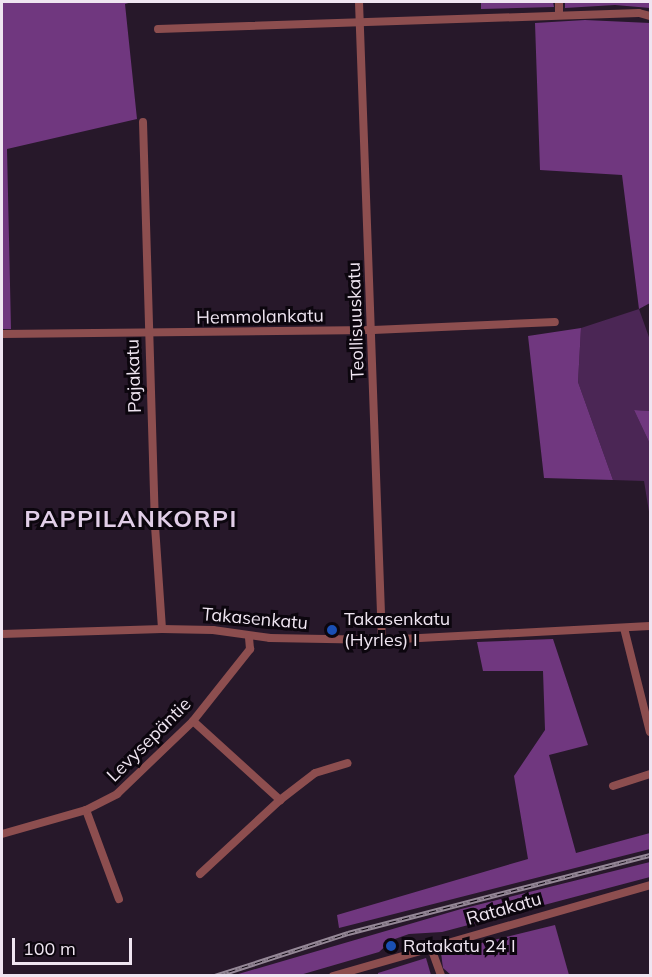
<!DOCTYPE html>
<meta charset="utf-8">
<style>
body{margin:0}
#map{position:relative;width:652px;height:977px;overflow:hidden;background:#27182a;font-family:Mulish,sans-serif}
div>[style]{position:absolute}
.green>*{inset:0;background:#4b2655}
.forest>*{inset:0;background:#70377f}
.minor>*{height:8px;margin:-4px;padding:0 4px;transform-origin:4px;border-radius:4px;background:#8d4e4f}
.rail>*{height:4.5px;margin-top:-2.25px;transform-origin:0;background:repeating-linear-gradient(90deg,#0c060e 0 7px,#958897 0 14px);box-sizing:border-box;border-block:2px solid #958897}
.dots>*{width:16px;height:16px;translate:-50% -50%;box-sizing:border-box;border:3px solid #0c060e;border-radius:50%}
span{translate:-50% -50%;white-space:nowrap;text-align:center;line-height:1.15;-webkit-text-stroke:6px #0c060e;paint-order:stroke}
.street-label{font-size:18px;color:#efe5f1}
.poi-label{font-size:18px;color:#efe5f1}
.left{translate:0 -50%;text-align:left}
.district-label{font-size:24px;color:#e1cee7;font-weight:700;letter-spacing:1.5px}
.frame{position:absolute;inset:0;border:3px solid #efe5f1;pointer-events:none}
.scale{position:absolute;left:12px;top:938px;width:120px;height:27px;box-sizing:border-box;border:3px solid #efe5f1;border-top:0;padding-left:8px;font-size:18px;line-height:21px;white-space:nowrap;color:#efe5f1;-webkit-text-stroke:4px #0c060e;paint-order:stroke}
</style>
<div id="map">
<div class="green">
<div style="clip-path:polygon(639px 309px,650px 340px,650px 411px,634px 410px,650px 444px,650px 518px,644px 481px,613px 480px,578px 382px,581px 328px)"></div>
</div>
<div class="forest">
<div style="clip-path:polygon(2px 2px,132px 2px,125px 4px,137px 119px,7px 149px,11px 329px,2px 329px)"></div>
<div style="clip-path:polygon(481px 2px,553px 2px,554px 7px,481px 9px)"></div>
<div style="clip-path:polygon(565px 2px,650px 2px,650px 8px,615px 5px,565px 8px)"></div>
<div style="clip-path:polygon(585px 20px,650px 23px,650px 303px,639px 309px,622px 175px,540px 170px,535px 23px)"></div>
<div style="clip-path:polygon(581px 328px,578px 382px,613px 480px,544px 478px,528px 336px)"></div>
<div style="clip-path:polygon(634px 410px,650px 411px,650px 444px)"></div>
<div style="clip-path:polygon(553px 639px,588px 745px,549px 755px,576px 853px,650px 833px,650px 849px,339px 928px,337px 915px,528px 859px,514px 776px,545px 730px,543px 671px,483px 671px,477px 642px)"></div>
<div style="clip-path:polygon(650px 862px,650px 877px,442px 932px,409px 934px,392px 940px,379px 952px,300px 975px,235px 975px,461px 909px)"></div>
<div style="clip-path:polygon(555px 925px,569px 975px,451px 975px,443px 968px,441px 953px)"></div>
<div style="clip-path:polygon(426px 958px,431px 975px,378px 975px,378px 973px)"></div>
</div>
<div class="minor">
<div style="left:359px;top:2px;width:638px;rotate:87.94deg"></div>
<div style="left:559px;top:2px;width:13px;rotate:90deg"></div>
<div style="left:158px;top:29px;width:481px;rotate:-1.9deg"></div>
<div style="left:639px;top:13px;width:11px;rotate:15deg"></div>
<div style="left:143px;top:122px;width:404px;rotate:88.3deg"></div>
<div style="left:155px;top:526px;width:103px;rotate:86.1deg"></div>
<div style="left:2px;top:334px;width:371px;rotate:-0.6deg"></div>
<div style="left:373px;top:330px;width:182px;rotate:-2.5deg"></div>
<div style="left:624px;top:628px;width:107px;rotate:76deg"></div>
<div style="left:2px;top:634px;width:160px;rotate:-1.8deg"></div>
<div style="left:162px;top:629px;width:51px;rotate:1.1deg"></div>
<div style="left:213px;top:630px;width:58px;rotate:8deg"></div>
<div style="left:270px;top:638px;width:112px;rotate:1deg"></div>
<div style="left:382px;top:640px;width:268px;rotate:-3deg"></div>
<div style="left:193px;top:721px;width:118px;rotate:42.2deg"></div>
<div style="left:280px;top:800px;width:44px;rotate:-37.6deg"></div>
<div style="left:315px;top:773px;width:34px;rotate:-17deg"></div>
<div style="left:613px;top:786px;width:39px;rotate:-18deg"></div>
<div style="left:86px;top:810px;width:95px;rotate:69.7deg"></div>
<div style="left:2px;top:834px;width:87px;rotate:-15.9deg"></div>
<div style="left:86px;top:810px;width:35px;rotate:-27deg"></div>
<div style="left:117px;top:794px;width:105px;rotate:-43.8deg"></div>
<div style="left:193px;top:721px;width:92px;rotate:-51.6deg"></div>
<div style="left:250px;top:649px;width:12px;rotate:-95deg"></div>
<div style="left:200px;top:874px;width:109px;rotate:-42.8deg"></div>
<div style="left:430px;top:945px;width:33px;rotate:70deg"></div>
<div style="left:333px;top:976px;width:330px;rotate:-16deg"></div>
</div>
<div class="rail">
<div style="left:215px;top:976px;width:140px;rotate:-17.9deg"></div>
<div style="left:348px;top:933px;width:312px;rotate:-14.5deg"></div>
</div>
<div class="dots">
<div style="left:332px;top:630px;background:#1a4fb4"></div>
<div style="left:391px;top:946px;background:#1a4fb4"></div>
</div>
<div class="street-label">
<span style="left:260px;top:317px;rotate:-1deg">Hemmolankatu</span>
<span style="left:356px;top:321px;rotate:-92deg">Teollisuuskatu</span>
<span style="left:134px;top:376px;rotate:-92deg">Pajakatu</span>
<span style="left:255px;top:619px;rotate:5deg">Takasenkatu</span>
<span style="left:149px;top:740px;rotate:-45deg">Levysepäntie</span>
<span style="left:504px;top:909px;rotate:-16deg">Ratakatu</span>
</div>
<div class="poi-label">
<span class="left" style="left:344px;top:630px">Takasenkatu<br>(Hyrles) I</span>
<span class="left" style="left:403px;top:946px">Ratakatu 24 I</span>
</div>
<div class="district-label">
<span style="left:131px;top:519px">PAPPILANKORPI</span>
</div>
<div class="frame"></div>
<div class="scale">100 m</div>
</div>
